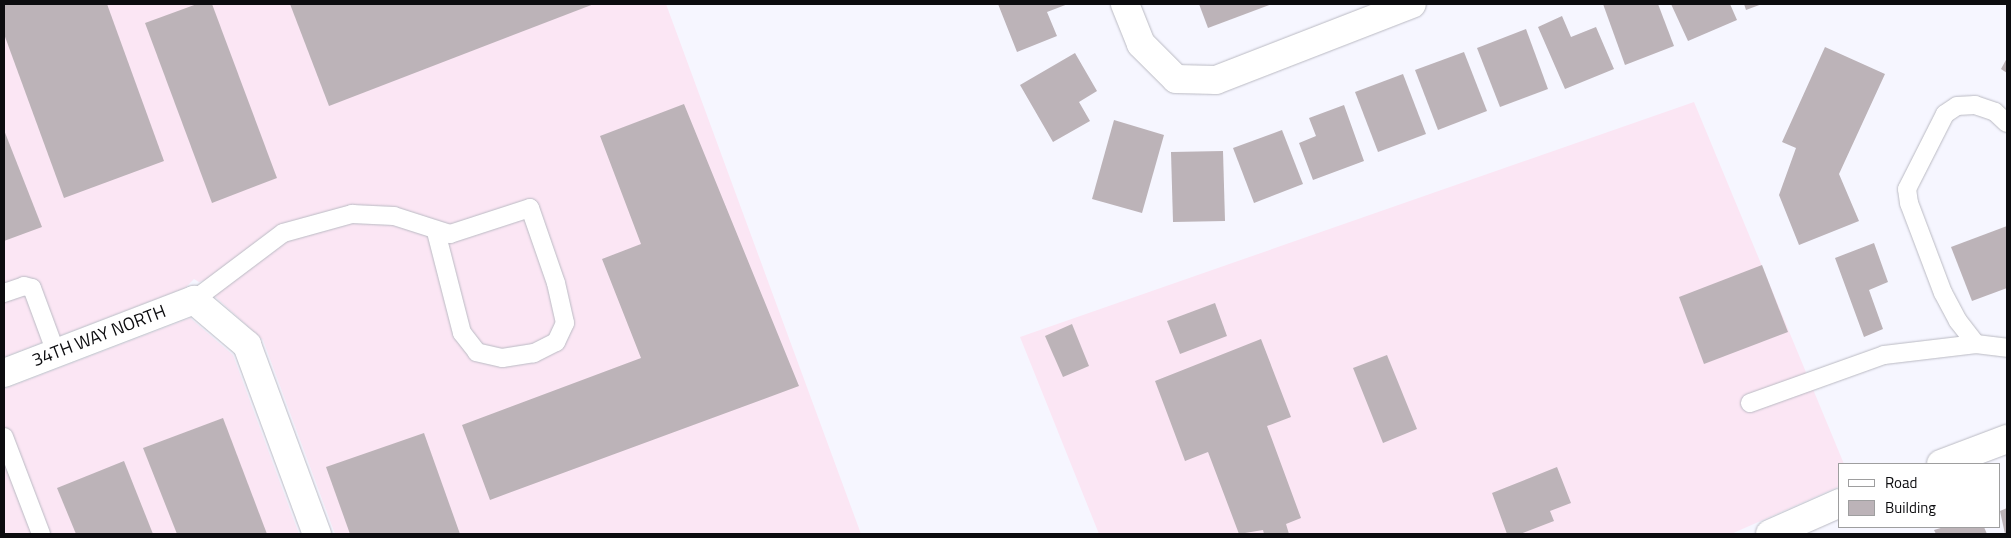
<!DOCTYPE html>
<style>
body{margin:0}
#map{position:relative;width:2011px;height:538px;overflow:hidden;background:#f6f6ff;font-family:"Titillium Web",sans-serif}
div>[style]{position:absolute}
.industrial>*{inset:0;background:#fbe6f4}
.building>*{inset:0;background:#bcb3b8}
.roads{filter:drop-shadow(0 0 1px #babac3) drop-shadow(0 0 1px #babac3)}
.service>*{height:18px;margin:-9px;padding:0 9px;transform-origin:9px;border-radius:9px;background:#fff}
.minor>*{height:28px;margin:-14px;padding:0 14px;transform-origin:14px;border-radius:14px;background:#fff}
span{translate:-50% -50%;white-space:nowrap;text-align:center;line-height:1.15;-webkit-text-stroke:5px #fff;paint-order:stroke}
.street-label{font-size:18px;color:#0c0c0f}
.frame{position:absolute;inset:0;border:5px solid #0c0c0f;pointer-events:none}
.legend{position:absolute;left:1838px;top:463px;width:162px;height:65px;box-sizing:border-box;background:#fff;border:1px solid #9e9e9f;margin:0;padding:6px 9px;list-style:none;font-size:15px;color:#0c0c0f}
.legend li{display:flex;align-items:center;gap:10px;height:25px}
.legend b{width:25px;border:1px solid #9e9e9f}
</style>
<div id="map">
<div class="industrial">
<div style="clip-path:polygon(4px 4px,666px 4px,861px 534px,335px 534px,263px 340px,209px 291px,205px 280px,199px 282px,194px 279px,185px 288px,4px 357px)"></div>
<div style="clip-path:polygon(1694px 102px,1844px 464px,1840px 464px,1840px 486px,1731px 534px,1099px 534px,1020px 337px)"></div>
<div style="clip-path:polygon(190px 318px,233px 355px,299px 534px,4px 534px,4px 389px)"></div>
</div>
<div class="building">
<div style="clip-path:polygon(4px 4px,107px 4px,164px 161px,64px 198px,4px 34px)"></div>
<div style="clip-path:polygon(197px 4px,212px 4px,277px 178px,212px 203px,145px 23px)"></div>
<div style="clip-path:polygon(290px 4px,594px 4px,329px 106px)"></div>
<div style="clip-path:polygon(998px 4px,1068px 4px,1047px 12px,1057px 36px,1017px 52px)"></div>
<div style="clip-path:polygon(1199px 4px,1272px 4px,1208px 28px)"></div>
<div style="clip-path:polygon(1603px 4px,1658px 4px,1674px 46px,1625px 65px)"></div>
<div style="clip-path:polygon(1671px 4px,1730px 4px,1737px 20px,1688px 41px)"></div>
<div style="clip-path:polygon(1744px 4px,1762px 4px,1746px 10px)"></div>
<div style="clip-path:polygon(1562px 16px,1571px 37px,1596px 27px,1614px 69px,1565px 89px,1538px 27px)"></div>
<div style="clip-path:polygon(1526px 29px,1548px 89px,1500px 107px,1477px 48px)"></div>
<div style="clip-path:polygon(1825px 47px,1885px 74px,1839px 174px,1859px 221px,1799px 245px,1779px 195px,1796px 148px,1782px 142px)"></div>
<div style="clip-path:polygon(1464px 52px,1487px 111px,1438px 130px,1415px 70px)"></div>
<div style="clip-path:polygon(1075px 53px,1097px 91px,1079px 102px,1090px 121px,1053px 142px,1020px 85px)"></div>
<div style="clip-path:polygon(2007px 58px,2007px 73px,2001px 69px)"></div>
<div style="clip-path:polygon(1403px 74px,1426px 134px,1378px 152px,1355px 92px)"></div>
<div style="clip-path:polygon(684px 104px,799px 386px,490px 500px,462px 425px,641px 358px,602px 259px,641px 244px,600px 136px)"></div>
<div style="clip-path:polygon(1344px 105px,1364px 161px,1313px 180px,1299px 143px,1316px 136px,1309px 118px)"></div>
<div style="clip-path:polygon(1114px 120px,1164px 135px,1142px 213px,1092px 199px)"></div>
<div style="clip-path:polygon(4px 130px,42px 227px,4px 241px)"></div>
<div style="clip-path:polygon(1282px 130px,1303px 184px,1254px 203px,1233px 148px)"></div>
<div style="clip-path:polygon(1223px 151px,1225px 221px,1173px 222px,1171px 152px)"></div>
<div style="clip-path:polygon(2007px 226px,2007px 288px,1972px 301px,1951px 247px)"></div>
<div style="clip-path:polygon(1874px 243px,1888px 282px,1869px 290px,1883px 329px,1864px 337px,1835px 258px)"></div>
<div style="clip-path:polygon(1762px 265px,1788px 332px,1704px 364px,1679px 297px)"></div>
<div style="clip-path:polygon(1215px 303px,1227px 336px,1180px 354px,1167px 321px)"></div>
<div style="clip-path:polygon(1072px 324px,1089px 366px,1063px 377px,1045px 336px)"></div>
<div style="clip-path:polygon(1261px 339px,1291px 417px,1267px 426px,1301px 518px,1286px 524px,1289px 534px,1264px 534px,1263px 530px,1239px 534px,1208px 452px,1185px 461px,1155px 381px)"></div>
<div style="clip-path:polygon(1387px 355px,1417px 429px,1383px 443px,1353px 368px)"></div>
<div style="clip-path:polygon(223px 418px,267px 534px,177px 534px,143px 448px)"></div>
<div style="clip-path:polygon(424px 433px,460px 534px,350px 534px,326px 467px)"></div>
<div style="clip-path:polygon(124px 461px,153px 534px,76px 534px,57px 488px)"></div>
<div style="clip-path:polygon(1557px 467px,1571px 503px,1550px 511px,1554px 521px,1520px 534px,1507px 534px,1492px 493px)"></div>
<div style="clip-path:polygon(2007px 508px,2007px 534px,2005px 534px,2000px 511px)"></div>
<div style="clip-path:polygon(1944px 527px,1984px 527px,1987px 534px,1936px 534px,1934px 530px)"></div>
</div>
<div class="roads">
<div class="service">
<div style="left:4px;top:293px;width:21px;rotate:-19deg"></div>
<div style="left:24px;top:286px;width:8px;rotate:14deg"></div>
<div style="left:32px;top:288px;width:69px;rotate:69.7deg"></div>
<div style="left:194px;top:300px;width:111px;rotate:-37deg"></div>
<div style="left:283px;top:233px;width:72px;rotate:-15.4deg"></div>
<div style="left:352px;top:214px;width:42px;rotate:2.7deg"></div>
<div style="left:394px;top:216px;width:59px;rotate:17.8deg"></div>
<div style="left:450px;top:234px;width:84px;rotate:-18deg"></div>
<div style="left:530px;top:208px;width:79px;rotate:70.9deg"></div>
<div style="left:556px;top:283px;width:41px;rotate:77.3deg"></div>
<div style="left:565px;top:323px;width:21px;rotate:115deg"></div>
<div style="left:556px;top:342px;width:25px;rotate:153deg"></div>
<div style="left:534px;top:353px;width:32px;rotate:171deg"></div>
<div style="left:502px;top:358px;width:26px;rotate:-167deg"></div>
<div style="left:477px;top:352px;width:24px;rotate:-128deg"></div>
<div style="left:462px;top:333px;width:104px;rotate:-104.4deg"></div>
<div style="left:1976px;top:344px;width:29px;rotate:-128deg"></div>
<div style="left:1958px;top:321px;width:32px;rotate:-118deg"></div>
<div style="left:1943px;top:293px;width:96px;rotate:-110.7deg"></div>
<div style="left:1909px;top:203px;width:14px;rotate:-98deg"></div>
<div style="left:1907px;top:189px;width:84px;rotate:-63.1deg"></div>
<div style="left:1945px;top:114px;width:14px;rotate:-34deg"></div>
<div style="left:1957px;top:106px;width:18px;rotate:-3deg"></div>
<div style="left:1975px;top:105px;width:21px;rotate:19deg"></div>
<div style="left:1995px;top:112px;width:16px;rotate:43deg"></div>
<div style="left:1750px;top:403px;width:142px;rotate:-19.7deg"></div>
<div style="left:1884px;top:355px;width:93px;rotate:-6.8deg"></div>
<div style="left:1976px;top:344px;width:31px;rotate:7deg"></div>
<div style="left:4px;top:437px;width:104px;rotate:69.1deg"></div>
</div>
<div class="minor">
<div style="left:1125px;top:4px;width:43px;rotate:68.2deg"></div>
<div style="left:1141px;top:44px;width:49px;rotate:45deg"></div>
<div style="left:1176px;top:79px;width:40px;rotate:1.4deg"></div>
<div style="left:1216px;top:80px;width:210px;rotate:-21.2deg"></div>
<div style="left:4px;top:373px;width:204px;rotate:-21deg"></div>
<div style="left:194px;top:300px;width:70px;rotate:40.3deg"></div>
<div style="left:247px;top:345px;width:202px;rotate:69.7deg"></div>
<div style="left:1941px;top:464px;width:71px;rotate:-20.7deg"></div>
<div style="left:1770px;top:534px;width:77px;rotate:-23.9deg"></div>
</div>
</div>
<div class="street-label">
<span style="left:99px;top:336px;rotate:-21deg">34TH WAY NORTH</span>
</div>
<div class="frame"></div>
<ul class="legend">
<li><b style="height:6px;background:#fff"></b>Road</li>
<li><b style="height:14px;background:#bcb3b8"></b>Building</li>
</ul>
</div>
